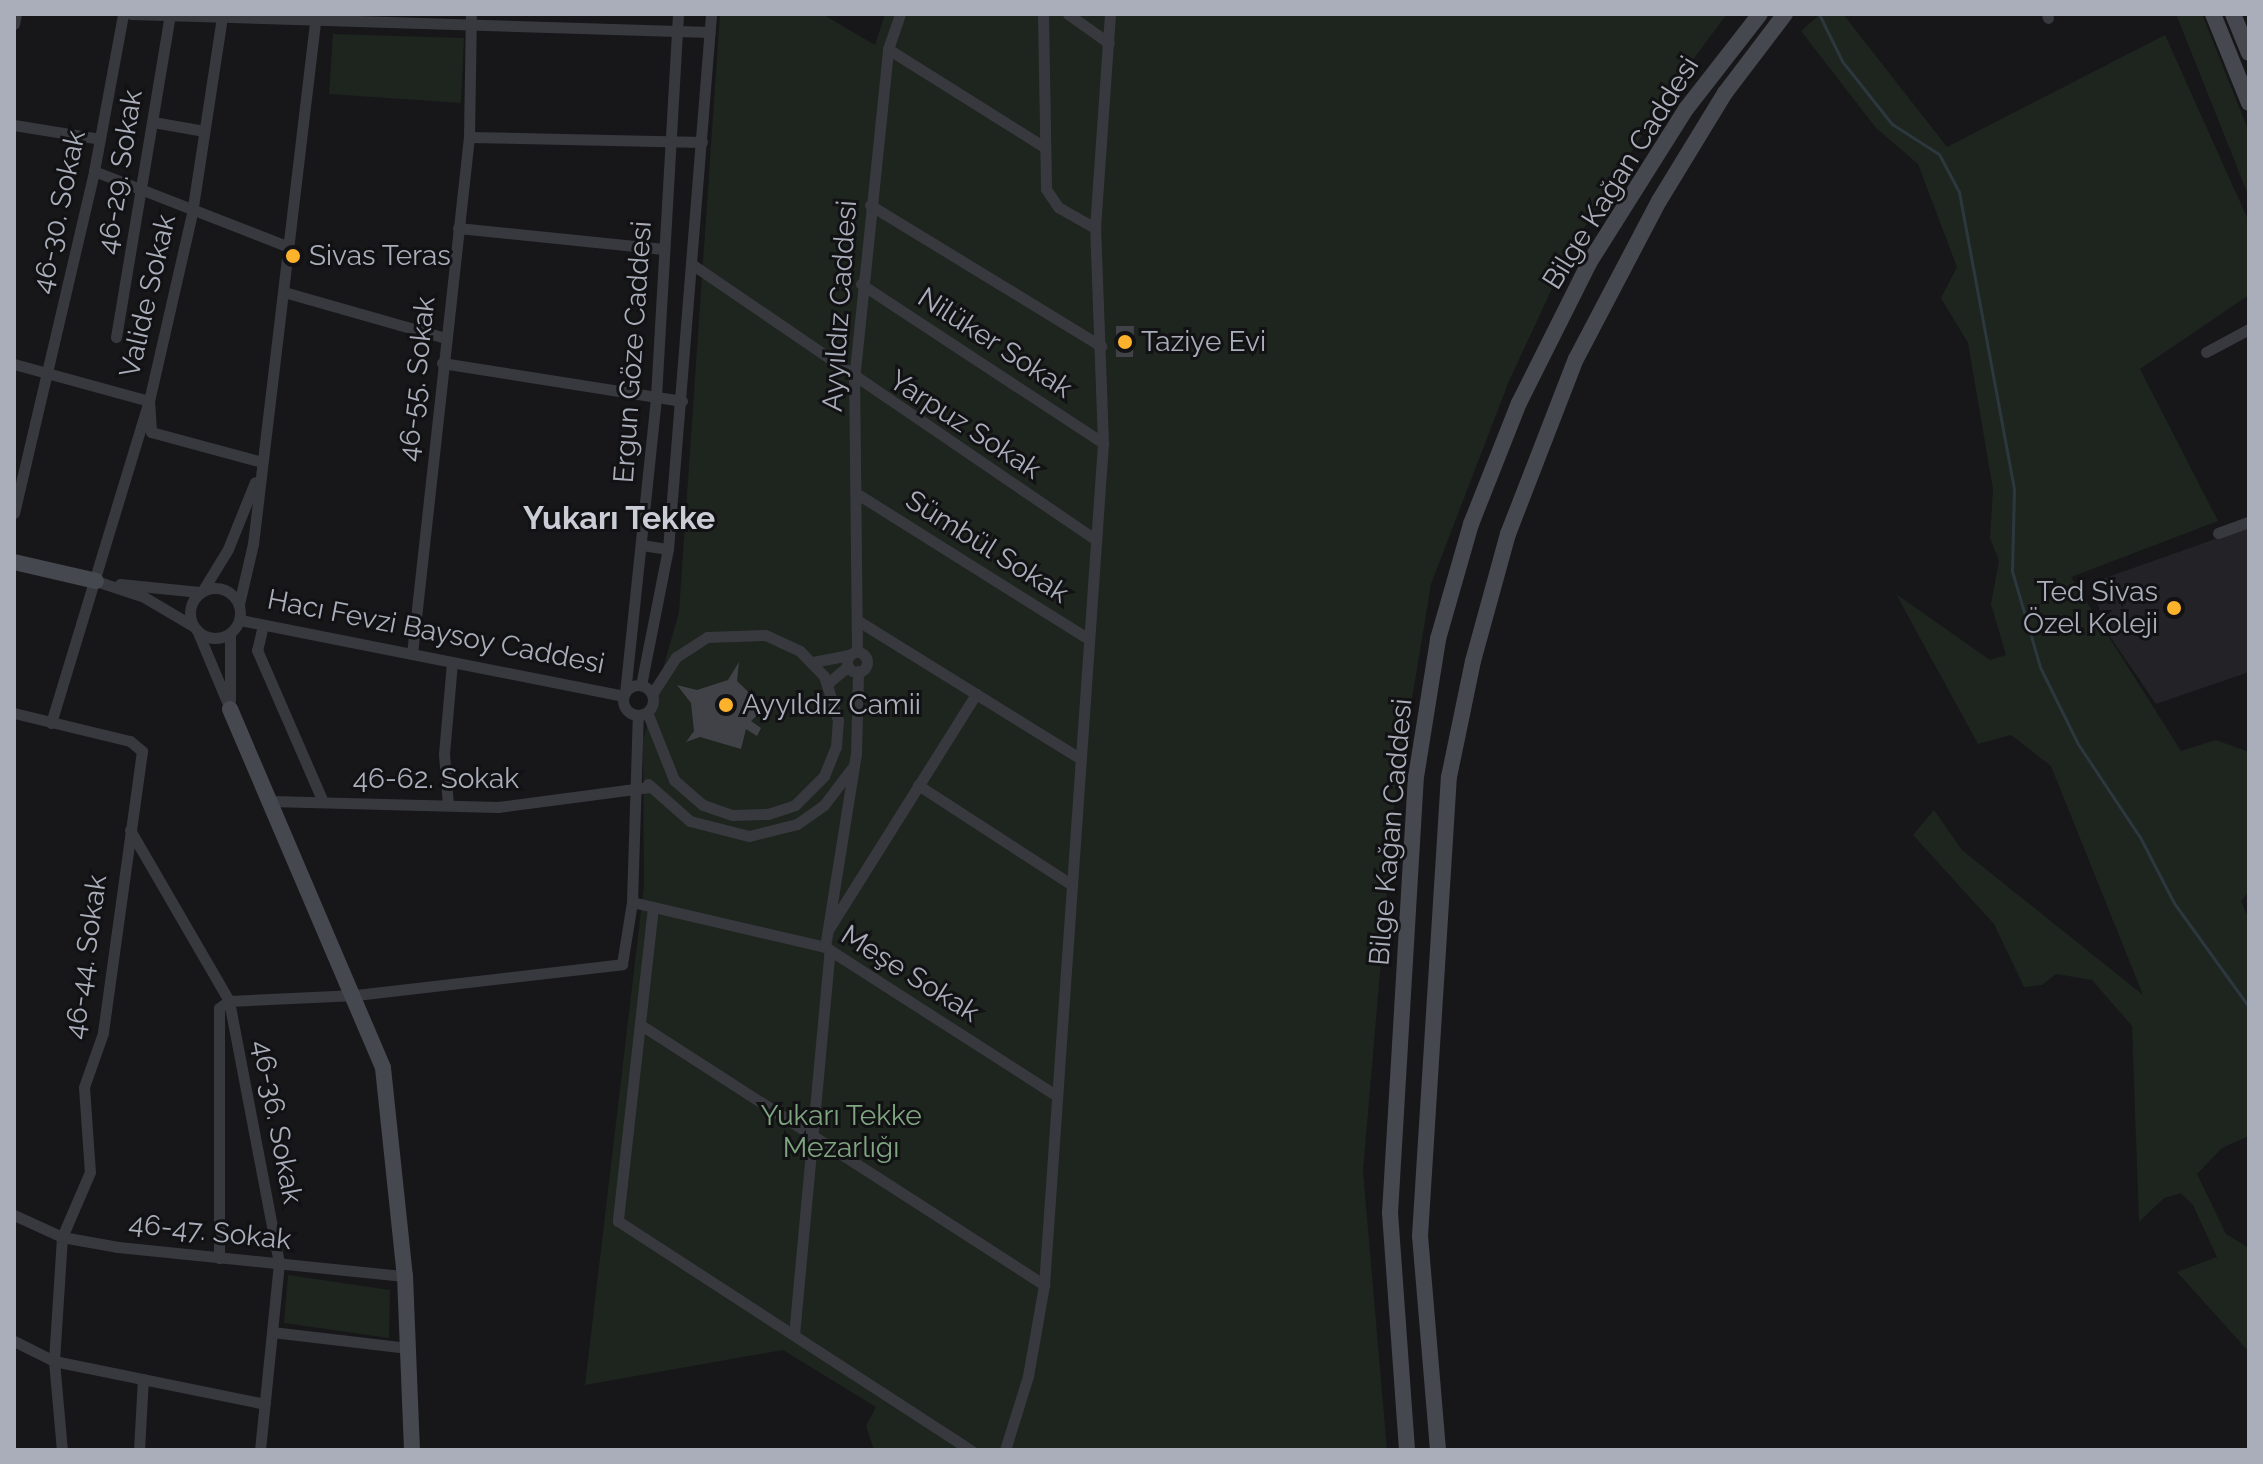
<!DOCTYPE html>
<meta charset="utf-8">
<style>
body{margin:0}
#map{position:relative;width:2263px;height:1464px;overflow:hidden;background:#17171a;font-family:Raleway,sans-serif}
div>[style]{position:absolute}
.built>*{inset:0;background:#232327}
.green>*{inset:0;background:#1d251e}
.stream>*{height:3px;margin:-1.5px;padding:0 1.5px;transform-origin:1.5px;border-radius:1.5px;background:#2c373e}
.building>*{inset:0;background:#414247}
.street>*{height:11px;margin:-5.5px;padding:0 5.5px;transform-origin:5.5px;border-radius:5.5px;background:#38393f}
.street>.ring{margin:-5.5px;padding:0;box-sizing:content-box;background:none;border:11px solid #38393f;border-radius:50%}
.secondary>*{height:16px;margin:-8px;padding:0 8px;transform-origin:8px;border-radius:8px;background:#46484f}
.dots>*{width:22px;height:22px;translate:-50% -50%;box-sizing:border-box;border:4px solid #121215;border-radius:50%}
span{translate:-50% -50%;white-space:nowrap;text-align:center;line-height:1.15;-webkit-text-stroke:6px #121215;paint-order:stroke}
.street-label{font-size:28px;color:#a9aeba}
.poi-label{font-size:28px;color:#a9aeba}
.left{translate:0 -50%;text-align:left}
.right{translate:-100% -50%;text-align:right}
.park-label{font-size:28px;color:#7fa680}
.quarter-label{font-size:32px;color:#cacdd6;font-weight:700}
.frame{position:absolute;inset:0;border:16px solid #a9aeba;pointer-events:none}
</style>
<div id="map">
<div class="built">
<div style="clip-path:polygon(2249px 527px,2249px 672px,2156px 704px,2107px 632px,2091px 583px)"></div>
</div>
<div class="green">
<div style="clip-path:polygon(720px 14px,822px 14px,875px 45px,885px 14px,1727px 14px,1671px 89px,1569px 252px,1509px 381px,1431px 584px,1394px 808px,1363px 1171px,1387px 1450px,874px 1450px,866px 1426px,876px 1407px,783px 1350px,585px 1385px,644px 886px,643px 740px,679px 612px)"></div>
<div style="clip-path:polygon(1820px 14px,1843px 14px,1947px 147px,2165px 35px,2249px 222px,2249px 295px,2140px 369px,2218px 521px,2071px 577px,2181px 751px,2216px 740px,2249px 752px,2249px 891px,2241px 901px,2249px 920px,2249px 1136px,2222px 1148px,2197px 1174px,2226px 1234px,2249px 1248px,2249px 1352px,2177px 1272px,2217px 1257px,2193px 1205px,2181px 1193px,2164px 1198px,2139px 1222px,2132px 1026px,2092px 980px,2056px 974px,2042px 985px,2024px 987px,1994px 924px,1913px 835px,1934px 810px,1962px 850px,2143px 995px,2051px 766px,2011px 735px,1978px 744px,1896px 594px,1990px 660px,2006px 655px,1991px 604px,1999px 561px,1990px 538px,1993px 489px,1968px 343px,1941px 298px,1957px 267px,1918px 164px,1876px 128px,1801px 31px)"></div>
<div style="clip-path:polygon(2176px 14px,2202px 14px,2249px 132px,2249px 197px)"></div>
<div style="clip-path:polygon(333px 34px,464px 38px,461px 103px,329px 94px)"></div>
<div style="clip-path:polygon(288px 1275px,390px 1290px,389px 1338px,284px 1323px)"></div>
</div>
<div class="stream">
<div style="left:1819px;top:14px;width:52px;rotate:63.9deg"></div>
<div style="left:1842px;top:61px;width:80px;rotate:51.6deg"></div>
<div style="left:1892px;top:124px;width:56px;rotate:32.6deg"></div>
<div style="left:1939px;top:154px;width:43px;rotate:62.2deg"></div>
<div style="left:1959px;top:192px;width:302px;rotate:79.5deg"></div>
<div style="left:2014px;top:489px;width:82px;rotate:91.4deg"></div>
<div style="left:2012px;top:571px;width:100px;rotate:73.7deg"></div>
<div style="left:2040px;top:667px;width:86px;rotate:63.7deg"></div>
<div style="left:2078px;top:744px;width:114px;rotate:56.4deg"></div>
<div style="left:2141px;top:839px;width:72px;rotate:62.7deg"></div>
<div style="left:2174px;top:903px;width:128px;rotate:54.2deg"></div>
</div>
<div class="building">
<div style="clip-path:polygon(1116px 326px,1134px 326px,1133px 357px,1116px 357px)"></div>
<div style="clip-path:polygon(739px 662px,737px 681px,765px 708px,751px 721px,761px 728px,757px 736px,746px 729px,741px 749px,700px 737px,686px 742px,694px 731px,691px 703px,677px 685px,697px 690px,728px 680px)"></div>
</div>
<div class="street">
<div style="left:131px;top:14px;width:579px;rotate:1.78deg"></div>
<div style="left:1043px;top:14px;width:175px;rotate:89deg"></div>
<div style="left:1046px;top:189px;width:22px;rotate:56deg"></div>
<div style="left:1058px;top:207px;width:43px;rotate:29.6deg"></div>
<div style="left:1068px;top:14px;width:50px;rotate:35.3deg"></div>
<div style="left:2047px;top:14px;width:4px;rotate:76deg"></div>
<div style="left:14px;top:24px;width:10px;rotate:-79deg"></div>
<div style="left:888px;top:49px;width:184px;rotate:32.1deg"></div>
<div style="left:153px;top:122px;width:52px;rotate:10deg"></div>
<div style="left:14px;top:125px;width:87px;rotate:9.2deg"></div>
<div style="left:469px;top:137px;width:233px;rotate:1.2deg"></div>
<div style="left:94px;top:171px;width:209px;rotate:21.3deg"></div>
<div style="left:870px;top:205px;width:271px;rotate:31.4deg"></div>
<div style="left:458px;top:228px;width:207px;rotate:5.8deg"></div>
<div style="left:693px;top:265px;width:488px;rotate:34.3deg"></div>
<div style="left:861px;top:284px;width:290px;rotate:33.3deg"></div>
<div style="left:284px;top:292px;width:167px;rotate:15.9deg"></div>
<div style="left:116px;top:337px;width:327px;rotate:-80.5deg"></div>
<div style="left:2206px;top:352px;width:49px;rotate:-28.1deg"></div>
<div style="left:442px;top:363px;width:243px;rotate:9deg"></div>
<div style="left:14px;top:364px;width:140px;rotate:15.3deg"></div>
<div style="left:149px;top:401px;width:31px;rotate:86deg"></div>
<div style="left:151px;top:432px;width:115px;rotate:15.1deg"></div>
<div style="left:859px;top:495px;width:271px;rotate:32.1deg"></div>
<div style="left:14px;top:513px;width:351px;rotate:-76.8deg"></div>
<div style="left:94px;top:171px;width:160px;rotate:-79.5deg"></div>
<div style="left:2218px;top:533px;width:33px;rotate:-20deg"></div>
<div style="left:642px;top:545px;width:26px;rotate:9deg"></div>
<div style="left:96px;top:581px;width:51px;rotate:18.4deg"></div>
<div style="left:144px;top:597px;width:57px;rotate:30.6deg"></div>
<div style="left:120px;top:584px;width:80px;rotate:5.7deg"></div>
<div class="ring" style="left:190px;top:588px;width:39px;height:39px"></div>
<div style="left:203px;top:590px;width:48px;rotate:-58.6deg"></div>
<div style="left:228px;top:549px;width:72px;rotate:-68.1deg"></div>
<div style="left:239px;top:604px;width:62px;rotate:-76.9deg"></div>
<div style="left:253px;top:544px;width:534px;rotate:-83.22deg"></div>
<div style="left:240px;top:620px;width:390px;rotate:11.2deg"></div>
<div style="left:860px;top:622px;width:260px;rotate:31.8deg"></div>
<div style="left:263px;top:625px;width:26px;rotate:103deg"></div>
<div style="left:257px;top:650px;width:166px;rotate:66.5deg"></div>
<div style="left:197px;top:630px;width:86px;rotate:67.3deg"></div>
<div style="left:857px;top:652px;width:272px;rotate:-90.6deg"></div>
<div style="left:854px;top:380px;width:333px;rotate:-84.1deg"></div>
<div style="left:888px;top:49px;width:37px;rotate:-71deg"></div>
<div class="ring" style="left:847px;top:652px;width:9px;height:9px"></div>
<div style="left:412px;top:654px;width:520px;rotate:-83.71deg"></div>
<div style="left:469px;top:137px;width:123px;rotate:-89.1deg"></div>
<div style="left:813px;top:662px;width:38px;rotate:-11deg"></div>
<div style="left:828px;top:683px;width:26px;rotate:-40deg"></div>
<div style="left:641px;top:685px;width:139px;rotate:-78.8deg"></div>
<div style="left:668px;top:549px;width:537px;rotate:-85.4deg"></div>
<div class="ring" style="left:623px;top:685px;width:19px;height:19px"></div>
<div style="left:625px;top:693px;width:299px;rotate:-84deg"></div>
<div style="left:656px;top:396px;width:383px;rotate:-86.7deg"></div>
<div style="left:230px;top:700px;width:67px;rotate:-90deg"></div>
<div style="left:647px;top:712px;width:73px;rotate:68.3deg"></div>
<div style="left:674px;top:780px;width:38px;rotate:41deg"></div>
<div style="left:703px;top:805px;width:31px;rotate:19deg"></div>
<div style="left:732px;top:815px;width:36px;rotate:-2deg"></div>
<div style="left:768px;top:814px;width:28px;rotate:-18deg"></div>
<div style="left:795px;top:805px;width:41px;rotate:-45deg"></div>
<div style="left:824px;top:776px;width:31px;rotate:-68deg"></div>
<div style="left:836px;top:747px;width:27px;rotate:-86deg"></div>
<div style="left:838px;top:720px;width:46px;rotate:-107.7deg"></div>
<div style="left:824px;top:676px;width:35px;rotate:-134deg"></div>
<div style="left:800px;top:651px;width:38px;rotate:-155deg"></div>
<div style="left:765px;top:635px;width:58px;rotate:178deg"></div>
<div style="left:707px;top:637px;width:37px;rotate:147deg"></div>
<div style="left:676px;top:657px;width:44px;rotate:123deg"></div>
<div style="left:14px;top:713px;width:119px;rotate:13.6deg"></div>
<div style="left:130px;top:741px;width:16px;rotate:40deg"></div>
<div style="left:142px;top:751px;width:285px;rotate:97.9deg"></div>
<div style="left:103px;top:1033px;width:57px;rotate:109.4deg"></div>
<div style="left:84px;top:1087px;width:85px;rotate:86deg"></div>
<div style="left:90px;top:1172px;width:71px;rotate:113.3deg"></div>
<div style="left:62px;top:1237px;width:124px;rotate:93.7deg"></div>
<div style="left:54px;top:1361px;width:89px;rotate:84.9deg"></div>
<div style="left:51px;top:723px;width:337px;rotate:-73.1deg"></div>
<div style="left:149px;top:401px;width:193px;rotate:-77.1deg"></div>
<div style="left:192px;top:213px;width:199px;rotate:-81.3deg"></div>
<div style="left:648px;top:784px;width:56px;rotate:41.4deg"></div>
<div style="left:690px;top:821px;width:61px;rotate:14.3deg"></div>
<div style="left:749px;top:836px;width:49px;rotate:-14deg"></div>
<div style="left:797px;top:824px;width:33px;rotate:-35deg"></div>
<div style="left:824px;top:805px;width:46px;rotate:-52.9deg"></div>
<div style="left:918px;top:785px;width:184px;rotate:33deg"></div>
<div style="left:270px;top:801px;width:228px;rotate:1.5deg"></div>
<div style="left:498px;top:807px;width:153px;rotate:-7.5deg"></div>
<div style="left:448px;top:805px;width:51px;rotate:-94.5deg"></div>
<div style="left:444px;top:754px;width:92px;rotate:-85deg"></div>
<div style="left:130px;top:830px;width:198px;rotate:59.9deg"></div>
<div style="left:229px;top:1001px;width:267px;rotate:79.2deg"></div>
<div style="left:279px;top:1263px;width:188px;rotate:95.8deg"></div>
<div style="left:632px;top:902px;width:198px;rotate:13.1deg"></div>
<div style="left:825px;top:947px;width:276px;rotate:32.7deg"></div>
<div style="left:653px;top:907px;width:316px;rotate:96.4deg"></div>
<div style="left:618px;top:1221px;width:421px;rotate:33deg"></div>
<div style="left:828px;top:930px;width:279px;rotate:-57.9deg"></div>
<div style="left:825px;top:947px;width:195px;rotate:-80.9deg"></div>
<div style="left:856px;top:754px;width:83px;rotate:-88.6deg"></div>
<div style="left:641px;top:1025px;width:480px;rotate:32.8deg"></div>
<div style="left:14px;top:1215px;width:53px;rotate:24.6deg"></div>
<div style="left:62px;top:1237px;width:57px;rotate:10.1deg"></div>
<div style="left:118px;top:1247px;width:288px;rotate:5.8deg"></div>
<div style="left:219px;top:1258px;width:250px;rotate:-90deg"></div>
<div style="left:219px;top:1008px;width:12px;rotate:-35deg"></div>
<div style="left:229px;top:1001px;width:127px;rotate:-2.7deg"></div>
<div style="left:356px;top:995px;width:268px;rotate:-6.6deg"></div>
<div style="left:622px;top:964px;width:63px;rotate:-80.8deg"></div>
<div style="left:632px;top:902px;width:187px;rotate:-88.2deg"></div>
<div style="left:272px;top:1332px;width:137px;rotate:6.7deg"></div>
<div style="left:794px;top:1335px;width:387px;rotate:-84.7deg"></div>
<div style="left:14px;top:1341px;width:45px;rotate:26.6deg"></div>
<div style="left:54px;top:1361px;width:215px;rotate:11.5deg"></div>
<div style="left:139px;top:1450px;width:71px;rotate:-86.8deg"></div>
<div style="left:1005px;top:1450px;width:77px;rotate:-72.7deg"></div>
<div style="left:1028px;top:1376px;width:92px;rotate:-80deg"></div>
<div style="left:1044px;top:1285px;width:844px;rotate:-85.99deg"></div>
<div style="left:1103px;top:443px;width:215px;rotate:-92.1deg"></div>
<div style="left:1095px;top:228px;width:215px;rotate:-86deg"></div>
</div>
<div class="secondary">
<div style="left:2213px;top:14px;width:96px;rotate:68deg"></div>
<div style="left:2233px;top:14px;width:42px;rotate:67.7deg"></div>
<div style="left:14px;top:562px;width:84px;rotate:13deg"></div>
<div style="left:230px;top:709px;width:390px;rotate:66.9deg"></div>
<div style="left:383px;top:1068px;width:209px;rotate:84deg"></div>
<div style="left:405px;top:1276px;width:174px;rotate:87.7deg"></div>
<div style="left:1407px;top:1450px;width:238px;rotate:-94.1deg"></div>
<div style="left:1390px;top:1213px;width:437px;rotate:-86.6deg"></div>
<div style="left:1416px;top:777px;width:140px;rotate:-80.9deg"></div>
<div style="left:1438px;top:639px;width:120px;rotate:-74deg"></div>
<div style="left:1471px;top:524px;width:130px;rotate:-68.4deg"></div>
<div style="left:1519px;top:403px;width:157px;rotate:-63.4deg"></div>
<div style="left:1589px;top:263px;width:182px;rotate:-57.8deg"></div>
<div style="left:1686px;top:109px;width:120px;rotate:-52.1deg"></div>
<div style="left:1438px;top:1450px;width:215px;rotate:-94.8deg"></div>
<div style="left:1420px;top:1236px;width:460px;rotate:-86.4deg"></div>
<div style="left:1449px;top:777px;width:118px;rotate:-78.3deg"></div>
<div style="left:1473px;top:661px;width:132px;rotate:-74.6deg"></div>
<div style="left:1508px;top:534px;width:188px;rotate:-68.8deg"></div>
<div style="left:1576px;top:359px;width:178px;rotate:-62.3deg"></div>
<div style="left:1659px;top:201px;width:127px;rotate:-58.6deg"></div>
<div style="left:1725px;top:93px;width:99px;rotate:-52.8deg"></div>
</div>
<div class="dots">
<div style="left:293px;top:256px;background:#fdb22c"></div>
<div style="left:1125px;top:342px;background:#fdb22c"></div>
<div style="left:2174px;top:608px;background:#fdb22c"></div>
<div style="left:726px;top:705px;background:#fdb22c"></div>
</div>
<div class="street-label">
<span style="left:120px;top:172px;rotate:-81deg">46-29. Sokak</span>
<span style="left:1621px;top:173px;rotate:-58deg">Bilge Kağan Caddesi</span>
<span style="left:59px;top:212px;rotate:-78deg">46-30. Sokak</span>
<span style="left:148px;top:296px;rotate:-77deg">Valide Sokak</span>
<span style="left:840px;top:306px;rotate:-86deg">Ayyıldız Caddesi</span>
<span style="left:995px;top:343px;rotate:33deg">Nilüker Sokak</span>
<span style="left:633px;top:352px;rotate:-86deg">Ergun Göze Caddesi</span>
<span style="left:417px;top:379px;rotate:-84deg">46-55. Sokak</span>
<span style="left:965px;top:425px;rotate:33deg">Yarpuz Sokak</span>
<span style="left:987px;top:547px;rotate:32deg">Sümbül Sokak</span>
<span style="left:436px;top:632px;rotate:11deg">Hacı Fevzi Baysoy Caddesi</span>
<span style="left:436px;top:779px">46-62. Sokak</span>
<span style="left:1391px;top:832px;rotate:-85deg">Bilge Kağan Caddesi</span>
<span style="left:86px;top:957px;rotate:-82deg">46-44. Sokak</span>
<span style="left:910px;top:974px;rotate:32deg">Meşe Sokak</span>
<span style="left:277px;top:1122px;rotate:79deg">46-36. Sokak</span>
<span style="left:210px;top:1232px;rotate:6deg">46-47. Sokak</span>
</div>
<div class="poi-label">
<span class="left" style="left:309px;top:256px">Sivas Teras</span>
<span class="left" style="left:1141px;top:342px">Taziye Evi</span>
<span class="right" style="left:2158px;top:608px">Ted Sivas<br>Özel Koleji</span>
<span class="left" style="left:742px;top:705px">Ayyıldız Camii</span>
</div>
<div class="park-label">
<span style="left:841px;top:1132px">Yukarı Tekke<br>Mezarlığı</span>
</div>
<div class="quarter-label">
<span style="left:619px;top:518px">Yukarı Tekke</span>
</div>
<div class="frame"></div>
</div>
